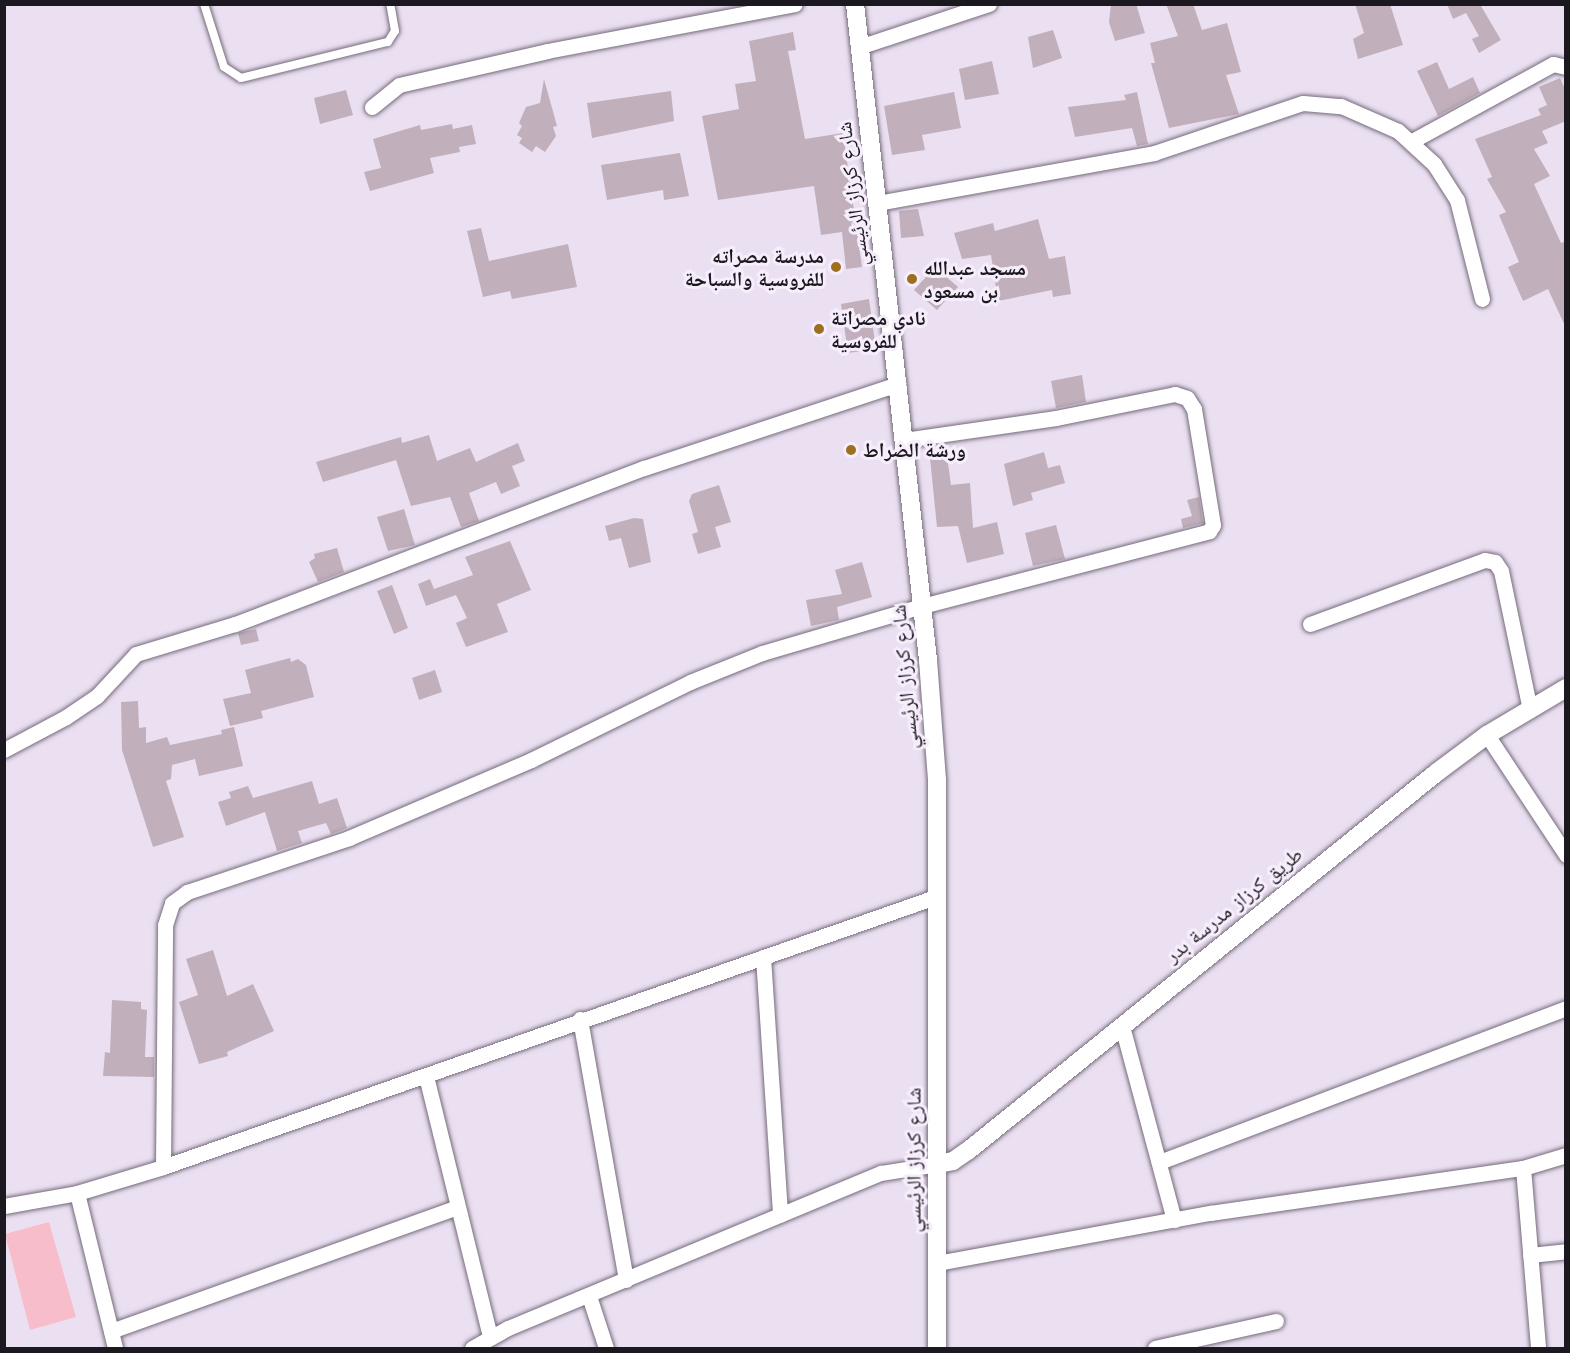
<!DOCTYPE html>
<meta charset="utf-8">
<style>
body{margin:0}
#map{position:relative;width:1570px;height:1353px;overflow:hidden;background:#ebe0f2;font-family:"Work Sans","Noto Naskh Arabic",sans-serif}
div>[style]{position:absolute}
.green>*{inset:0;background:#f8bdcb}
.building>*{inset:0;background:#c1afbb}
.roads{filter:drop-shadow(0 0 2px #756b7a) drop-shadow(0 0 2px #756b7a)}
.service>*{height:8px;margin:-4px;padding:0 4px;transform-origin:4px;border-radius:4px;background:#fff}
.minor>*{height:15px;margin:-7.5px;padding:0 7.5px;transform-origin:7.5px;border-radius:7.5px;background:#fff}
.tertiary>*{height:18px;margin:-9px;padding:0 9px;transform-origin:9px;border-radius:9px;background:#fff}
.dots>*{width:16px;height:16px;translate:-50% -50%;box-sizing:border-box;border:3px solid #f7eefc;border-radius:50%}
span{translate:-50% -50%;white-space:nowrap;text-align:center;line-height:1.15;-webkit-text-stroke:6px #f7eefc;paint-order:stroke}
.street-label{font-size:20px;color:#1c181f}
.poi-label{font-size:20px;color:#1c181f;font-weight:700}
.right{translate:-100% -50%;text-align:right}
.left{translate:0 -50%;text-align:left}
.frame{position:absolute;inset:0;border:6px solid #1c181f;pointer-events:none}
</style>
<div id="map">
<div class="green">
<div style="clip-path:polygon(49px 1222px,76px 1317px,30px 1330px,5px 1234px)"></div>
</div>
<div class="building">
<div style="clip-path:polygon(1111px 4px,1136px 4px,1145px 33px,1115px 41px,1109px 22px)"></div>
<div style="clip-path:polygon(1166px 4px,1193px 4px,1202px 30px,1227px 23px,1241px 72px,1226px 75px,1239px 114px,1169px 128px,1151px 63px,1155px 63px,1150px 43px,1178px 36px)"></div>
<div style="clip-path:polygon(1355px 4px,1390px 4px,1403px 45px,1358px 59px,1353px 39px,1364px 33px)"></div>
<div style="clip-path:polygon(1447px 4px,1485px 4px,1481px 6px,1501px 40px,1479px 53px,1472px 39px,1479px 36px,1466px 13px,1453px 19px)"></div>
<div style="clip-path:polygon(1053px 30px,1062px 58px,1033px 68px,1028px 37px)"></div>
<div style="clip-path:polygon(793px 32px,796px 50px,788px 51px,805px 139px,843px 133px,862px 267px,846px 269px,842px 232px,821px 235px,814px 186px,718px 200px,702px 116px,739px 109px,735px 84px,756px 81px,749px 41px)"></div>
<div style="clip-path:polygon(992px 61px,999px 94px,965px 100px,959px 69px)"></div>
<div style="clip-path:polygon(1437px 62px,1449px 89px,1473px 77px,1480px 93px,1438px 116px,1417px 71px)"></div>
<div style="clip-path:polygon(1560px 78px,1566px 91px,1566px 121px,1542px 131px,1548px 143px,1534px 149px,1550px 176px,1534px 184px,1561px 243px,1566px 241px,1566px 328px,1548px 289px,1523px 301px,1508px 267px,1519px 262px,1499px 215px,1506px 212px,1487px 179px,1492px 177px,1475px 139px,1541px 115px,1538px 109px,1547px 105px,1539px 87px)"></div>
<div style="clip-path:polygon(544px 79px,557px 126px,553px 127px,556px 136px,545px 152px,536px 146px,532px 152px,519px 143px,522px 138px,517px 135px,522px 126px,519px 123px,526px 107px,540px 103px)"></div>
<div style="clip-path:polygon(346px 90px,353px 115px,320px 124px,314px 98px)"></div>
<div style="clip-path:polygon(671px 91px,674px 121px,592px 138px,587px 103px)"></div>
<div style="clip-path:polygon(954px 92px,961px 128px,922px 135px,925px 150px,892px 155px,884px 106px)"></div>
<div style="clip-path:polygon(1137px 92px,1148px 144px,1137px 146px,1132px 128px,1075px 137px,1068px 107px,1126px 100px,1124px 95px)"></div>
<div style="clip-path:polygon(452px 124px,453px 129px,472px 125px,476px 144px,459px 147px,460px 152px,430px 158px,434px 173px,370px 191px,364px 172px,381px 168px,373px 139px,420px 125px,421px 130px)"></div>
<div style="clip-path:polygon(680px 153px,689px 196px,664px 200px,663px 190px,607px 200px,601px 165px)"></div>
<div style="clip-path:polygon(918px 209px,924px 236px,901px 238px,899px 211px)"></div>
<div style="clip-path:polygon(1038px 219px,1049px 259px,1065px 256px,1071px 294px,1053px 297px,1052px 290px,998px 301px,991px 255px,962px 259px,954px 233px,993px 223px,995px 231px)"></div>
<div style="clip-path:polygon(481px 228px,489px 261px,568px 244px,577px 287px,512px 299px,510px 291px,483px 297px,467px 231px)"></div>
<div style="clip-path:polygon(935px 267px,958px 287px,937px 310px,914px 290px)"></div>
<div style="clip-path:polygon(869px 299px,876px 349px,848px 353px,841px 304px)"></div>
<div style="clip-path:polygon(1082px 375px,1086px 402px,1056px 408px,1051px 381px)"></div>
<div style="clip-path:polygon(429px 435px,437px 461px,470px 448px,476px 462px,518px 443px,525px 461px,512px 466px,520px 486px,501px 494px,496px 482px,469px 493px,479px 521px,461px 527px,450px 497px,411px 506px,396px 460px,323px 482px,316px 462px,401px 437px,402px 443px)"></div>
<div style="clip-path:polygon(1044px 452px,1048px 468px,1060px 465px,1065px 483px,1031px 493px,1033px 500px,1013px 506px,1004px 464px)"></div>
<div style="clip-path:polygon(947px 456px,951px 485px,970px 483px,973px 528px,997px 522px,1004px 554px,967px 563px,958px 526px,937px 527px,930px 458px)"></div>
<div style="clip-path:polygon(719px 485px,731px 522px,715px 527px,721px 547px,698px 554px,692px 534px,698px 532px,689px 501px,692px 494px)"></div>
<div style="clip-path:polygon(1199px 497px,1203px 523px,1183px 528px,1181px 519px,1192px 516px,1187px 500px)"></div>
<div style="clip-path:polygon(404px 509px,415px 545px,388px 551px,377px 517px)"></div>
<div style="clip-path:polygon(634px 518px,643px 519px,651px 562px,629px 568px,621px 538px,609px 541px,605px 526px)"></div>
<div style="clip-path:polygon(1056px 525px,1065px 559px,1033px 566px,1025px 533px)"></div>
<div style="clip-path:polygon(510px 541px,531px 590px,497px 604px,508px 632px,466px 647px,456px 623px,467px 618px,456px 595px,426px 606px,418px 584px,430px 579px,434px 589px,473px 575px,465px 557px)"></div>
<div style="clip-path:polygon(337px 548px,344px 572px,318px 582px,309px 562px,315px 558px,314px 554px)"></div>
<div style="clip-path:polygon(862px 562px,872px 597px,837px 607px,839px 620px,811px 626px,806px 600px,842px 594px,835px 570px)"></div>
<div style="clip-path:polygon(392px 585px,408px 628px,394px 634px,377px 591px)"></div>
<div style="clip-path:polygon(256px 629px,259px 641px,241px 645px,238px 633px)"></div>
<div style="clip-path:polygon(290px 658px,291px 662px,298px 659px,306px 665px,314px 697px,261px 711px,263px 718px,230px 726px,223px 699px,251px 693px,245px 670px)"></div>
<div style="clip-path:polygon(435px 670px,442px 692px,419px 700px,412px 678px)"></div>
<div style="clip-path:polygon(138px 701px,139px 728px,146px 727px,146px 743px,167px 737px,170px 745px,222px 734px,221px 730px,234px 727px,243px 766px,199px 776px,195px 759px,172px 765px,171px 779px,166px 781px,184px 837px,153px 847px,122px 750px,121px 702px)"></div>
<div style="clip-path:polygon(312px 781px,319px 804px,337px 798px,347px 828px,331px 834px,326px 823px,298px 831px,302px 843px,277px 851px,265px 812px,226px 826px,218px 802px,231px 798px,229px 792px,248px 786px,253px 798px)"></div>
<div style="clip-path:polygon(213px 950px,227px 996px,253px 984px,274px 1031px,227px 1052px,228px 1056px,199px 1064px,179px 1002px,198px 995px,186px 959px)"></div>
<div style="clip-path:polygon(112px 1000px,141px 1002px,141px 1009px,147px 1010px,145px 1057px,154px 1057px,154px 1077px,103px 1076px,105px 1052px,110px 1053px)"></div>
</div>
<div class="roads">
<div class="service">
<div style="left:204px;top:4px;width:66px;rotate:72.4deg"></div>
<div style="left:224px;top:67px;width:20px;rotate:33deg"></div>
<div style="left:241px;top:78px;width:151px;rotate:-13.8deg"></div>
<div style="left:388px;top:42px;width:13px;rotate:-58deg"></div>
<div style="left:395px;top:31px;width:27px;rotate:-100deg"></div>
</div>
<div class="minor">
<div style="left:859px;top:47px;width:137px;rotate:-18.3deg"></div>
<div style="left:372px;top:107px;width:35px;rotate:-39deg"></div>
<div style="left:399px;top:85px;width:152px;rotate:-12.9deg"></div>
<div style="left:547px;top:51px;width:252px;rotate:-10.7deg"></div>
<div style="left:1412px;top:141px;width:161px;rotate:-28.6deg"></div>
<div style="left:1553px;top:64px;width:13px;rotate:13deg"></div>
<div style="left:877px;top:203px;width:281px;rotate:-10.2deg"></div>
<div style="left:1154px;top:153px;width:157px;rotate:-18.6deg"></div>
<div style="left:1303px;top:103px;width:38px;rotate:5deg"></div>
<div style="left:1341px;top:106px;width:62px;rotate:23.7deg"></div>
<div style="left:1398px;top:131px;width:49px;rotate:42.5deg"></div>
<div style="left:1434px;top:164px;width:43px;rotate:57.4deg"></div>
<div style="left:1457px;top:200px;width:102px;rotate:75.8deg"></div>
<div style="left:1310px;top:624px;width:186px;rotate:-20.1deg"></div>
<div style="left:1485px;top:560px;width:10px;rotate:11deg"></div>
<div style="left:1495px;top:562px;width:11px;rotate:56deg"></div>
<div style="left:1501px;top:571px;width:142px;rotate:78.2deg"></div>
<div style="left:1487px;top:735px;width:144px;rotate:56.6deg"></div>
<div style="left:4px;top:750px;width:70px;rotate:-28deg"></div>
<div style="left:66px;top:717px;width:37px;rotate:-34deg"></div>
<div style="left:97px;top:696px;width:57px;rotate:-47.1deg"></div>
<div style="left:136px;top:654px;width:103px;rotate:-16.9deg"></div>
<div style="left:235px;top:624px;width:438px;rotate:-20.9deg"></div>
<div style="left:644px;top:468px;width:268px;rotate:-18.3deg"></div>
<div style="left:763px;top:957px;width:258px;rotate:86.2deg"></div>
<div style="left:580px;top:1019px;width:265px;rotate:80deg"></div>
<div style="left:1122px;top:1026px;width:201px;rotate:75deg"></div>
<div style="left:426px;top:1076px;width:269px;rotate:76.2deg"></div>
<div style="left:1159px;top:1162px;width:435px;rotate:-20.7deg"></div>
<div style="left:163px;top:1167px;width:242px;rotate:-89.5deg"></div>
<div style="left:165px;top:925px;width:23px;rotate:-72deg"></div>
<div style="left:172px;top:903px;width:19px;rotate:-36deg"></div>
<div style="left:187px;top:892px;width:171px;rotate:-18.4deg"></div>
<div style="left:349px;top:838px;width:198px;rotate:-23.2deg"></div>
<div style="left:531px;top:760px;width:177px;rotate:-26.1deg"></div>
<div style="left:690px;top:682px;width:78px;rotate:-21.9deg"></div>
<div style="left:762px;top:653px;width:167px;rotate:-16.4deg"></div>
<div style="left:922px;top:606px;width:297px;rotate:-14.6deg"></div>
<div style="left:1209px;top:531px;width:7px;rotate:-56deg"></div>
<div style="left:1213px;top:525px;width:118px;rotate:-99.3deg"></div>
<div style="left:1194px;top:409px;width:13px;rotate:-122deg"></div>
<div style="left:1187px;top:398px;width:13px;rotate:-162deg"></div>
<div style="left:1175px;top:394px;width:121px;rotate:168.6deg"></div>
<div style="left:1056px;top:418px;width:155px;rotate:171.8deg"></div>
<div style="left:1523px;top:1168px;width:181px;rotate:85.2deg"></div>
<div style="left:77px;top:1193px;width:160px;rotate:76.2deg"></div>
<div style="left:4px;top:1206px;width:74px;rotate:-10.1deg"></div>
<div style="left:77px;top:1193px;width:90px;rotate:-16.8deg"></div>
<div style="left:163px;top:1167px;width:821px;rotate:-19.27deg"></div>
<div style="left:1530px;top:1255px;width:36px;rotate:-6deg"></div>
<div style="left:937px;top:1263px;width:278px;rotate:-10.4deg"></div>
<div style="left:1210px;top:1213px;width:316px;rotate:-8.2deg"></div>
<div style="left:1523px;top:1168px;width:45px;rotate:-16.8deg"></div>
<div style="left:589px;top:1296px;width:55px;rotate:71.9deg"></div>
<div style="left:111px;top:1331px;width:368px;rotate:-19.7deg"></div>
<div style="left:472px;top:1348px;width:41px;rotate:-29.1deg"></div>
<div style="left:508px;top:1328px;width:404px;rotate:-22.6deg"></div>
<div style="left:881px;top:1173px;width:58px;rotate:-9deg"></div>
<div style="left:1155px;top:1348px;width:124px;rotate:-12.6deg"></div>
</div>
<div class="tertiary">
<div style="left:855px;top:4px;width:660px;rotate:83.65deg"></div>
<div style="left:928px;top:660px;width:120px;rotate:85.7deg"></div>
<div style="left:937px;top:780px;width:568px;rotate:90deg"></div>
<div style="left:938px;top:1164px;width:15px;rotate:-11deg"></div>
<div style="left:953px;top:1161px;width:19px;rotate:-35deg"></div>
<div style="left:969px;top:1150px;width:600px;rotate:-38.91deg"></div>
<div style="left:1436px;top:773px;width:64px;rotate:-36.7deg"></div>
<div style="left:1487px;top:735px;width:92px;rotate:-30.7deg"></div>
</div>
</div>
<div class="dots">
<div style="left:836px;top:267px;background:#9d6f21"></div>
<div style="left:912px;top:279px;background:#9d6f21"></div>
<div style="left:819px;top:329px;background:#9d6f21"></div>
<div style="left:851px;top:450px;background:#9d6f21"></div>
</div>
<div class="street-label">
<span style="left:853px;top:194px;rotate:-97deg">شارع كرزاز الرئيسي</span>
<span style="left:905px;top:677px;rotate:-95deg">شارع كرزاز الرئيسي</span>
<span style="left:1234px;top:905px;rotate:-39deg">طريق كرزاز مدرسة بدر</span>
<span style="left:914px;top:1160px;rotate:-90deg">شارع كرزاز الرئيسي</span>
</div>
<div class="poi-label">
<span class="right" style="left:824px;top:268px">مدرسة مصراته<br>للفروسية والسباحة</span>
<span class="left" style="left:924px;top:280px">مسجد عبدالله<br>بن مسعود</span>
<span class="left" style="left:831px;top:330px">نادي مصراتة<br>للفروسية</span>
<span class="left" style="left:863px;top:450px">ورشة الضراط</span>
</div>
<div class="frame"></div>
</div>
